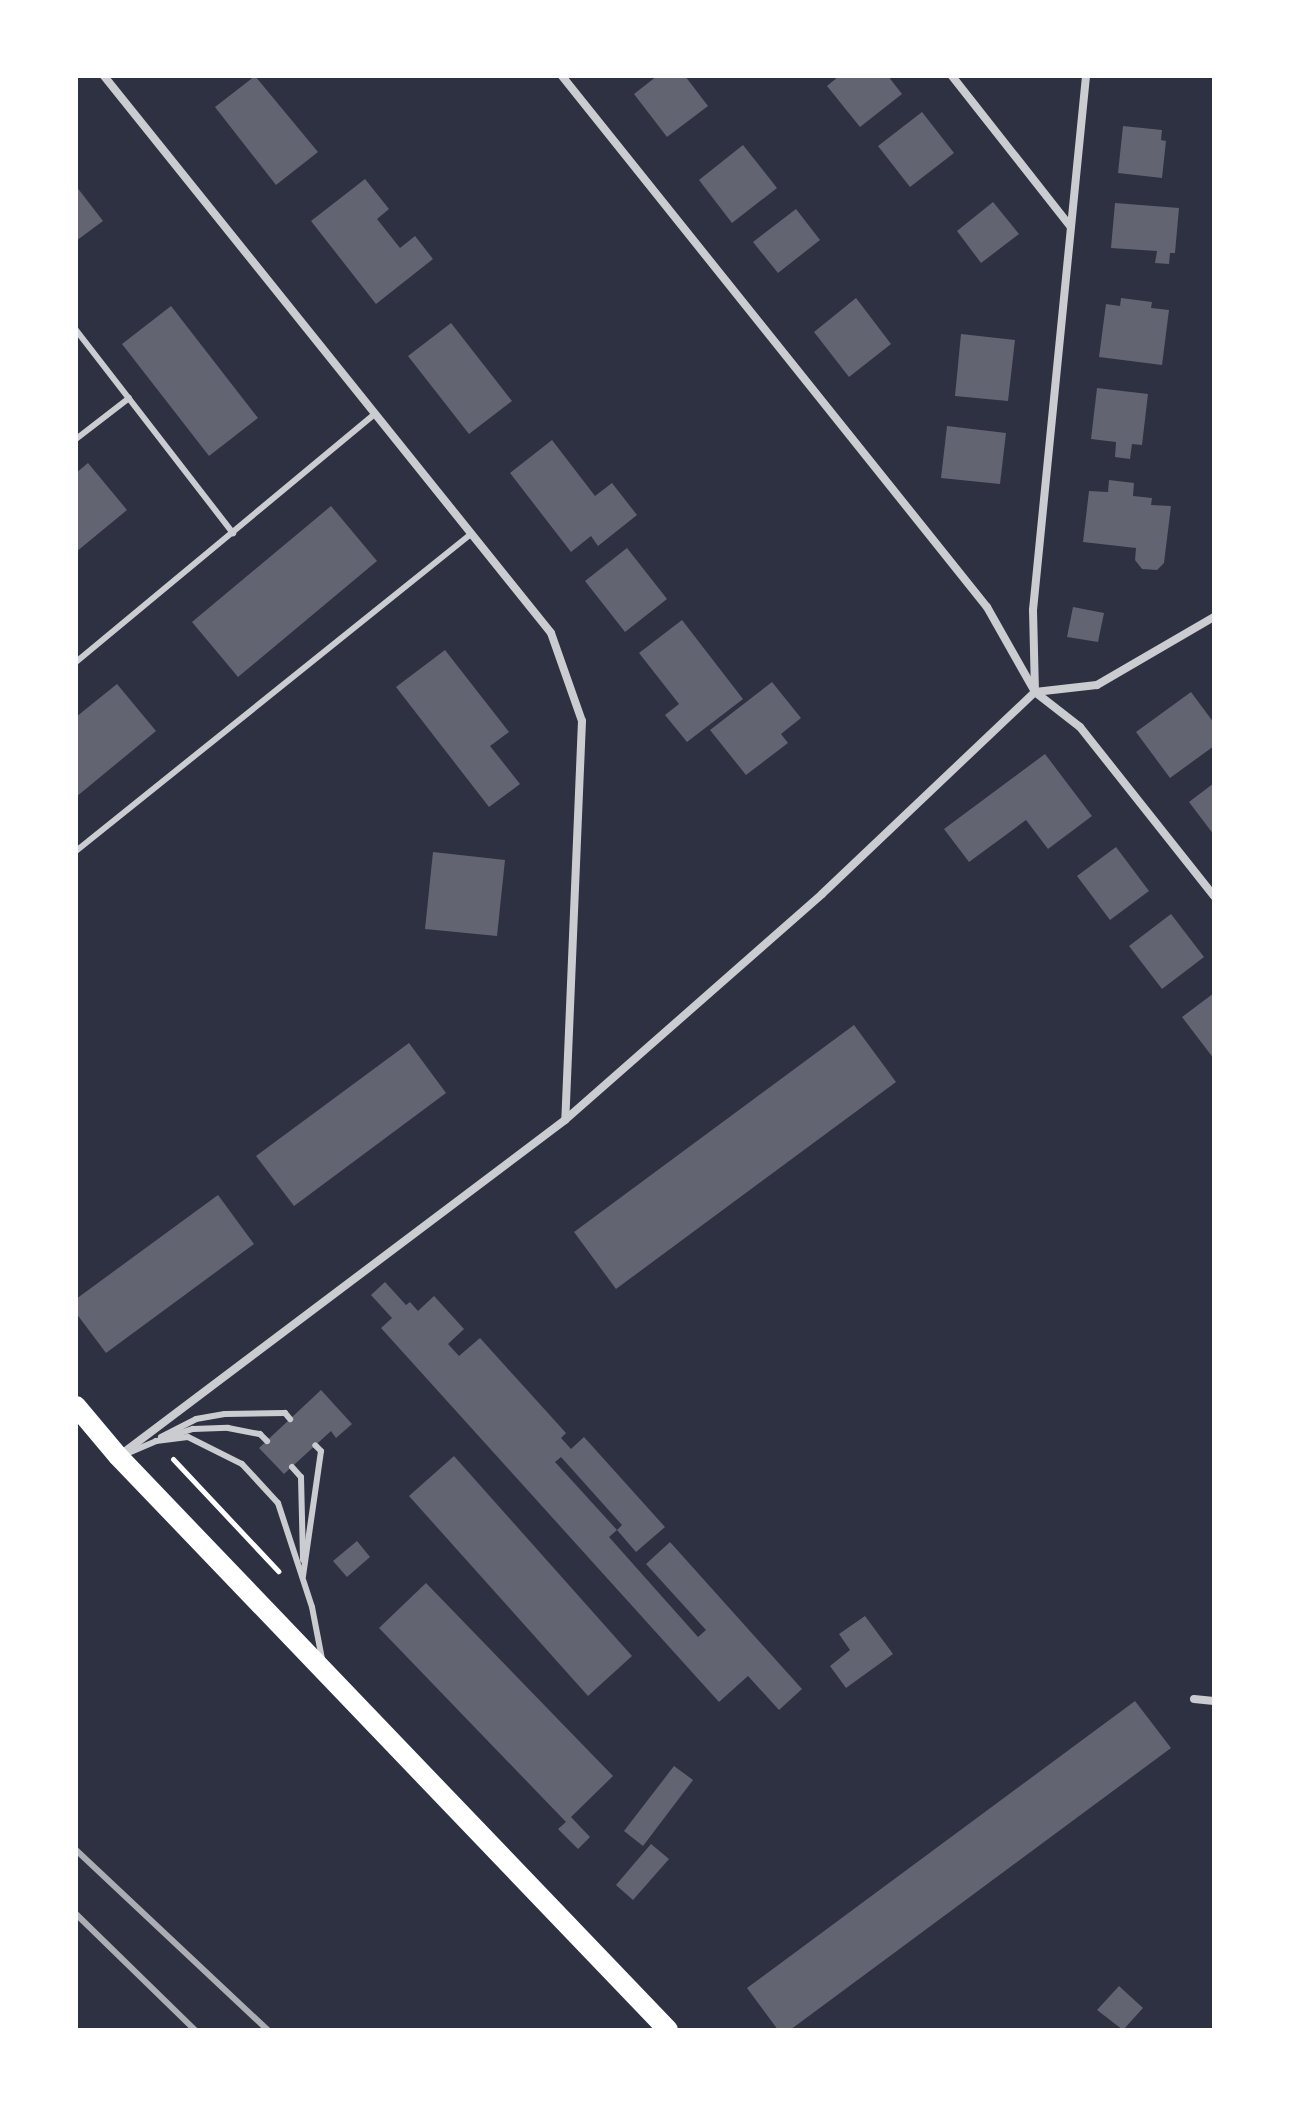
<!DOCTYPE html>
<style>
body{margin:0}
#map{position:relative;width:1290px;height:2106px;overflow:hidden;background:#2d3142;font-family:Raleway,sans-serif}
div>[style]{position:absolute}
.building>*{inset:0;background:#626471}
.path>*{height:5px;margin:-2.5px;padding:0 2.5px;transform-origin:2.5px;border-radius:2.5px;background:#fff}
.service>*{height:6px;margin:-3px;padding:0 3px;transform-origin:3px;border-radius:3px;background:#caccd0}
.minor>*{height:8px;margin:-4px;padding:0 4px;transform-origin:4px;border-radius:4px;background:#caccd0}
.primary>*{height:20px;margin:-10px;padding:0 10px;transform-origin:10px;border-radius:10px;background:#fff}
.rail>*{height:6px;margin:-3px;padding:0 3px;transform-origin:3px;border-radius:3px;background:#abadb3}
span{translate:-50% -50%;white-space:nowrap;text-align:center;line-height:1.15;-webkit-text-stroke:6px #fff;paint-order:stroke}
.frame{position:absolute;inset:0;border:78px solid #fff;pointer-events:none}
</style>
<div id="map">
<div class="building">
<div style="clip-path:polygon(255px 76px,318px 152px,276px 185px,215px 107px)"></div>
<div style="clip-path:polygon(657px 76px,685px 76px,708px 106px,667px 137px,634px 94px)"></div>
<div style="clip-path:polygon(839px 76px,888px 76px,902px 94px,860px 127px,827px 86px)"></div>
<div style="clip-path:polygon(922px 112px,954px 153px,910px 187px,878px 146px)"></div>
<div style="clip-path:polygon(1123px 126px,1162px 130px,1161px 140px,1166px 141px,1162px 178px,1118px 173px)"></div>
<div style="clip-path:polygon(743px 145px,777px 188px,732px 223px,699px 180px)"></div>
<div style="clip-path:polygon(365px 179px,389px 209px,377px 219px,400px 248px,415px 236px,433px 259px,376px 304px,311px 221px)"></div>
<div style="clip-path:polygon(76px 186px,103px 221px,76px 241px)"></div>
<div style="clip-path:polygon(993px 202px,1019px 234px,981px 263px,957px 231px)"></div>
<div style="clip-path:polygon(1115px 203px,1179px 208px,1175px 253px,1170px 253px,1169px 264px,1155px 263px,1157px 251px,1111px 248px)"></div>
<div style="clip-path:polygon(796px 209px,820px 240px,778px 273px,753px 242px)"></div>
<div style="clip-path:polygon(856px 298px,891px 344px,849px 377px,814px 332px)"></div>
<div style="clip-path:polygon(1121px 298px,1152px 302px,1151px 308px,1169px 310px,1162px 365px,1099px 357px,1106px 304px,1120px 306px)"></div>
<div style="clip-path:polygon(171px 306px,258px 418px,209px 456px,122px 344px)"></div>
<div style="clip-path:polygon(451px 323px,512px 401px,469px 434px,408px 356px)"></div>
<div style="clip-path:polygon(961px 334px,1015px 340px,1008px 401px,955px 396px)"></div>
<div style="clip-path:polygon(1097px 388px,1148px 394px,1142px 445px,1132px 444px,1130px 459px,1115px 457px,1116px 442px,1091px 439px)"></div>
<div style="clip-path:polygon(947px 426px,1006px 433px,1000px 484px,941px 478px)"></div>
<div style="clip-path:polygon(552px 440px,595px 496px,612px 483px,637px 515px,598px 546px,591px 536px,571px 552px,510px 473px)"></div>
<div style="clip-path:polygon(88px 463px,127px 510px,76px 552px,76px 473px)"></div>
<div style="clip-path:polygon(1109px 480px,1134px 483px,1133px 496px,1152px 498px,1151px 505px,1171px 506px,1164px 563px,1157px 570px,1142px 569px,1135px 560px,1136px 548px,1083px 542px,1089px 491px,1108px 492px)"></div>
<div style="clip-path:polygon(331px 506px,377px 561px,238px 677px,192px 622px)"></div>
<div style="clip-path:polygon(627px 548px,667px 599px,625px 632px,585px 581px)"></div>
<div style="clip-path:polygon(1073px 607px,1104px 613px,1098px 642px,1067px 637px)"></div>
<div style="clip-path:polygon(682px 620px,743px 699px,687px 742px,665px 715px,679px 704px,639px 653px)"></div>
<div style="clip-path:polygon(445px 650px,509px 732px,490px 746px,520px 784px,489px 807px,396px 687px)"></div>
<div style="clip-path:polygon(772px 682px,801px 718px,781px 734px,788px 743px,746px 775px,710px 730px)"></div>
<div style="clip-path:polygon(117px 684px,156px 731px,76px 797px,76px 717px)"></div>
<div style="clip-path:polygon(1191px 692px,1214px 723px,1214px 746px,1170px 778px,1136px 732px)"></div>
<div style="clip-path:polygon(1045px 754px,1092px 816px,1048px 849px,1026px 820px,969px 862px,944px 829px)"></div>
<div style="clip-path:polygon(1214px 783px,1214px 835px,1189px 802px)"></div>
<div style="clip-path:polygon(1116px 847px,1149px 891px,1110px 920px,1077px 876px)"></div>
<div style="clip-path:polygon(433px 852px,505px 860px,497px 936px,425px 929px)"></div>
<div style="clip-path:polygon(1171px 914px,1204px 957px,1162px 989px,1129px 946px)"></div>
<div style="clip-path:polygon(1214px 993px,1214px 1059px,1182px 1017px)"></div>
<div style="clip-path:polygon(854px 1025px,896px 1082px,616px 1289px,574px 1232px)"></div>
<div style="clip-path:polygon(409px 1043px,446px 1093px,294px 1206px,256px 1156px)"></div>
<div style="clip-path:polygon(218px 1195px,254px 1244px,106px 1353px,76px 1313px,76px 1299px)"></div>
<div style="clip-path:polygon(385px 1282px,406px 1305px,410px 1302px,418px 1311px,434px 1296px,464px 1329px,448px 1344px,459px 1356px,480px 1338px,566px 1433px,561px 1438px,571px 1449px,584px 1437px,665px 1527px,636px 1552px,617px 1530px,622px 1525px,561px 1457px,555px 1462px,617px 1530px,609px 1537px,698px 1637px,706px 1630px,646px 1564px,670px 1542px,802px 1689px,779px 1710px,748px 1676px,719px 1702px,381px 1328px,392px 1318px,371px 1295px)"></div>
<div style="clip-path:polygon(321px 1390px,352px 1424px,336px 1438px,331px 1431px,284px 1474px,259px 1448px)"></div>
<div style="clip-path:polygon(454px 1456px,632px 1656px,588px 1696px,409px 1496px)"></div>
<div style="clip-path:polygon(357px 1541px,370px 1557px,347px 1577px,333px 1561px)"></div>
<div style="clip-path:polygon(426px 1583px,613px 1776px,571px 1817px,590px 1837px,578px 1849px,558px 1829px,566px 1822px,379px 1628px)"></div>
<div style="clip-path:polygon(865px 1616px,893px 1654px,846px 1688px,830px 1666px,850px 1650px,839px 1634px)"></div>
<div style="clip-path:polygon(1135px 1701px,1171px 1748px,790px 2030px,778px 2030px,747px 1988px)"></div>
<div style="clip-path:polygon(674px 1766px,693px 1780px,643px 1846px,624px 1831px)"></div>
<div style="clip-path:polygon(651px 1844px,669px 1859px,633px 1900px,616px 1885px)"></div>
<div style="clip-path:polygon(1119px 1986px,1143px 2008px,1123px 2030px,1097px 2010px)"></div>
</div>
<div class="path">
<div style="left:173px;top:1459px;width:154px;rotate:46.8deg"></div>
</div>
<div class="service">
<div style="left:76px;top:330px;width:257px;rotate:52.3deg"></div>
<div style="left:76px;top:439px;width:67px;rotate:-37.7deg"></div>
<div style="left:76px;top:662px;width:388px;rotate:-39.7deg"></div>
<div style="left:76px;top:851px;width:506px;rotate:-38.75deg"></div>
<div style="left:171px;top:1436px;width:23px;rotate:-18deg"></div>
<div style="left:193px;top:1429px;width:35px;rotate:-2deg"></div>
<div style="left:228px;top:1428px;width:33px;rotate:11deg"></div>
<div style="left:260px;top:1434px;width:10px;rotate:45deg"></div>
<div style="left:161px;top:1437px;width:39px;rotate:-27deg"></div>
<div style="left:196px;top:1419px;width:29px;rotate:-10deg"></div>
<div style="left:225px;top:1414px;width:60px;rotate:-1deg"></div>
<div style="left:285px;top:1413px;width:8px;rotate:50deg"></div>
<div style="left:126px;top:1454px;width:33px;rotate:-23deg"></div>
<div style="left:156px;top:1441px;width:32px;rotate:-7deg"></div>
<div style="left:188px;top:1437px;width:60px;rotate:26.6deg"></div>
<div style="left:242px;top:1464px;width:53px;rotate:47.3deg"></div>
<div style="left:278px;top:1503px;width:109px;rotate:71.9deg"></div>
<div style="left:312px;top:1607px;width:53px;rotate:79.1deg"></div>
<div style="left:292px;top:1467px;width:13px;rotate:48deg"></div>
<div style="left:301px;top:1477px;width:83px;rotate:88.6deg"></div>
<div style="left:303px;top:1576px;width:126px;rotate:-81.8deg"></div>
<div style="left:321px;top:1451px;width:8px;rotate:-135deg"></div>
</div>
<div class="minor">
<div style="left:104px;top:76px;width:714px;rotate:51.25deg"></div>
<div style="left:551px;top:633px;width:93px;rotate:70.6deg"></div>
<div style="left:582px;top:721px;width:399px;rotate:92.4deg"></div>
<div style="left:562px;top:76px;width:680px;rotate:51.33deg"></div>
<div style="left:987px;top:607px;width:98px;rotate:60.5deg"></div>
<div style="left:1035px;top:692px;width:57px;rotate:37.9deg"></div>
<div style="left:1080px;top:727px;width:216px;rotate:51.6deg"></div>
<div style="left:952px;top:76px;width:191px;rotate:51.8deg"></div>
<div style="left:1035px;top:692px;width:82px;rotate:-91.4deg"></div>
<div style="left:1033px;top:610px;width:537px;rotate:-84.33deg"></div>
<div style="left:119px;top:1456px;width:558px;rotate:-36.99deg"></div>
<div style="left:565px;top:1120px;width:342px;rotate:-41.3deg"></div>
<div style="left:822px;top:894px;width:294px;rotate:-43.5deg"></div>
<div style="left:1035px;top:692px;width:62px;rotate:-6.4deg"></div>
<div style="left:1097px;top:685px;width:135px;rotate:-30.2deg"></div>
<div style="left:1194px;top:1699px;width:20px;rotate:6deg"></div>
</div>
<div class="primary">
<div style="left:76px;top:1406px;width:65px;rotate:50deg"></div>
<div style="left:118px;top:1456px;width:795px;rotate:46.22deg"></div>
</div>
<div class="rail">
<div style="left:76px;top:1850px;width:263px;rotate:43.2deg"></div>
<div style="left:76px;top:1914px;width:166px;rotate:44.3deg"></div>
</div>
<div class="frame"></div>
</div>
